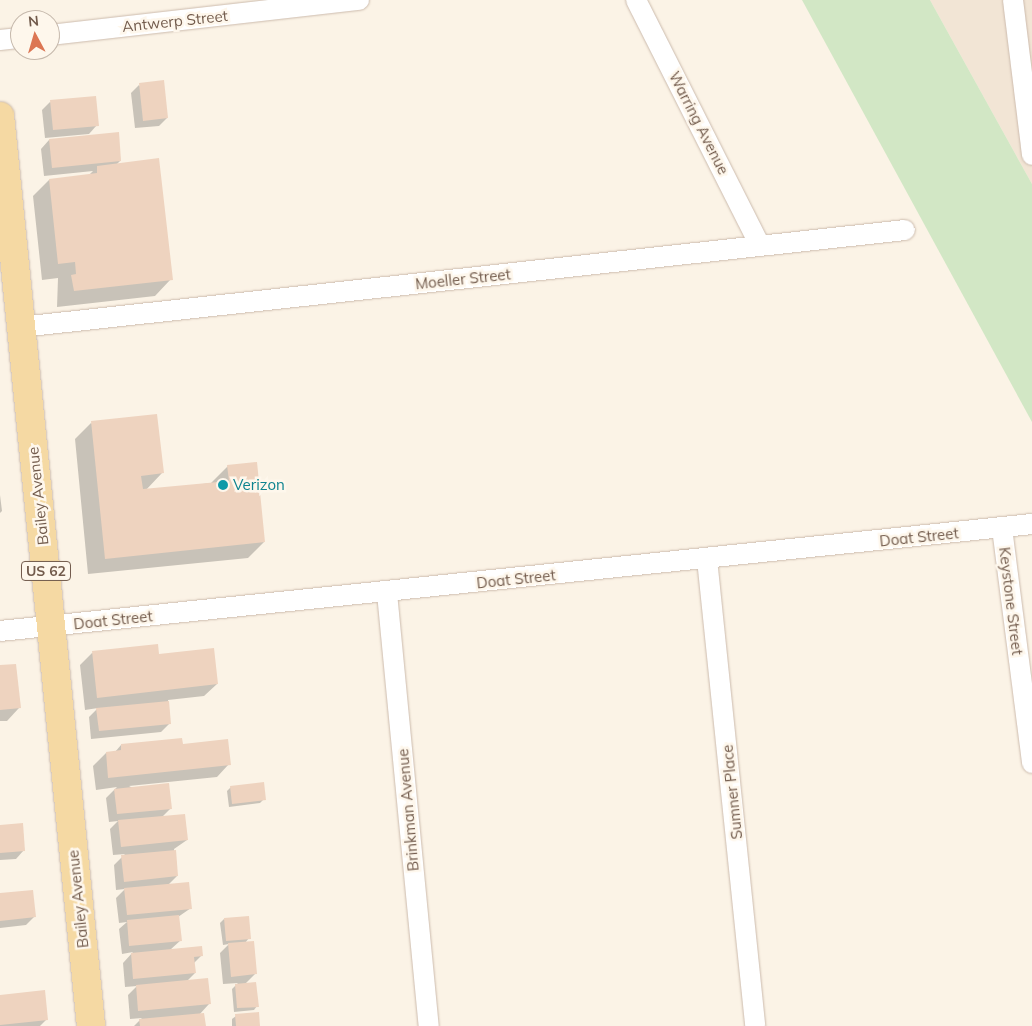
<!DOCTYPE html>
<style>
body{margin:0}
#map{position:relative;width:1032px;height:1026px;overflow:hidden;background:#fbf3e6;font-family:Mulish,sans-serif}
div>[style]{position:absolute}
.residential>*{inset:0;background:#f2e5d5}
.green>*{inset:0;background:#d2e7c5}
.shadow>*{inset:0;background:#0003}
.building>*{inset:0;background:#eed3bf}
.roads{filter:drop-shadow(0 0 1px #ccbbad) drop-shadow(0 0 1px #ccbbad)}
.street>*{height:20px;margin:-10px;padding:0 10px;transform-origin:10px;border-radius:10px;background:#fff}
.primary>*{height:28px;margin:-14px;padding:0 14px;transform-origin:14px;border-radius:14px;background:#f5d9a3}
.dots>*{width:14px;height:14px;translate:-50% -50%;box-sizing:border-box;border:2px solid #fef7ec;border-radius:50%}
span{translate:-50% -50%;white-space:nowrap;text-align:center;line-height:1.15;-webkit-text-stroke:5px #fef7ec;paint-order:stroke}
.shield-label span{padding:1px 4px;background:#fef7ec;border:1px solid;border-radius:4px;-webkit-text-stroke-width:0}
.shield-label{font-size:14px;color:#725b4c;font-weight:700}
.street-label{font-size:15px;color:#725b4c}
.culture-label{font-size:15px;color:#0d838f}
.left{translate:0 -50%;text-align:left}
.north{position:absolute;left:10px;top:10px;width:50px;height:50px;box-sizing:border-box;background:#fef7ec;border:1px solid #c6b9ac;border-radius:50%;rotate:354deg;font-size:14px;font-weight:700;line-height:20px;text-align:center;color:#725b4c}
.north::after{content:'';display:block;margin:auto;width:18px;height:22px;background:#dc7653;clip-path:polygon(50% 0,100% 100%,50% 72%,0 100%)}
</style>
<div id="map">
<div class="residential">
<div style="clip-path:polygon(930px 0,1032px 0,1032px 184px)"></div>
</div>
<div class="green">
<div style="clip-path:polygon(802px 0,930px 0,1032px 184px,1032px 422px)"></div>
</div>
<div class="shadow">
<div style="clip-path:polygon(139px 85px,167px 118px,159px 126px,135px 128px,131px 93px)"></div>
<div style="clip-path:polygon(50px 102px,97px 125px,89px 134px,45px 138px,42px 110px)"></div>
<div style="clip-path:polygon(49px 140px,120px 161px,116px 165px,171px 279px,155px 296px,57px 307px,58px 278px,42px 280px,33px 196px,49px 180px,89px 175px,93px 171px,44px 176px,41px 149px)"></div>
<div style="clip-path:polygon(91px 423px,162px 473px,145px 491px,211px 483px,228px 466px,264px 542px,248px 558px,88px 574px,75px 439px)"></div>
<div style="clip-path:polygon(0 495px,2px 511px,0 513px)"></div>
<div style="clip-path:polygon(92px 653px,217px 684px,204px 696px,168px 700px,170px 723px,161px 732px,91px 739px,89px 717px,98px 708px,85px 710px,80px 665px)"></div>
<div style="clip-path:polygon(0 667px,19px 708px,7px 721px,0 721px)"></div>
<div style="clip-path:polygon(121px 745px,182px 745px,229px 764px,217px 777px,129px 786px,171px 808px,162px 817px,187px 840px,174px 849px,177px 876px,167px 886px,191px 908px,178px 917px,181px 940px,170px 950px,202px 955px,194px 963px,195px 973px,186px 982px,209px 1004px,199px 1015px,204px 1026px,134px 1026px,142px 1018px,130px 1019px,128px 995px,137px 986px,125px 987px,123px 963px,133px 952px,122px 954px,119px 929px,127px 922px,119px 923px,116px 898px,125px 889px,116px 890px,114px 865px,125px 854px,113px 855px,110px 829px,118px 821px,109px 822px,106px 798px,117px 787px,96px 790px,93px 766px,106px 753px,115px 752px)"></div>
<div style="clip-path:polygon(231px 787px,264px 799px,260px 803px,229px 807px,227px 791px)"></div>
<div style="clip-path:polygon(0 826px,24px 850px,16px 859px,0 860px)"></div>
<div style="clip-path:polygon(0 894px,34px 917px,26px 925px,0 928px)"></div>
<div style="clip-path:polygon(224px 919px,249px 938px,245px 943px,256px 973px,245px 984px,257px 1006px,254px 1010px,234px 1012px,232px 989px,238px 983px,223px 984px,220px 953px,229px 944px,223px 945px,220px 923px)"></div>
<div style="clip-path:polygon(0 997px,47px 1019px,40px 1026px,0 1026px)"></div>
<div style="clip-path:polygon(236px 1016px,259px 1026px,232px 1026px,232px 1019px)"></div>
</div>
<div class="building">
<div style="clip-path:polygon(164px 80px,168px 118px,143px 121px,139px 83px)"></div>
<div style="clip-path:polygon(96px 96px,99px 126px,53px 130px,50px 100px)"></div>
<div style="clip-path:polygon(119px 132px,121px 161px,52px 168px,49px 139px)"></div>
<div style="clip-path:polygon(159px 158px,173px 280px,74px 291px,71px 275px,76px 274px,75px 262px,58px 264px,49px 179px,97px 173px,97px 166px)"></div>
<div style="clip-path:polygon(157px 414px,164px 473px,141px 476px,143px 489px,229px 481px,227px 465px,257px 462px,265px 542px,105px 559px,91px 421px)"></div>
<div style="clip-path:polygon(158px 644px,159px 654px,214px 648px,218px 684px,97px 698px,92px 651px)"></div>
<div style="clip-path:polygon(16px 664px,21px 708px,0 710px,0 665px)"></div>
<div style="clip-path:polygon(169px 701px,171px 724px,99px 731px,96px 708px)"></div>
<div style="clip-path:polygon(182px 738px,183px 744px,228px 739px,231px 765px,108px 778px,106px 752px,121px 750px,121px 744px)"></div>
<div style="clip-path:polygon(264px 782px,266px 800px,232px 804px,230px 786px)"></div>
<div style="clip-path:polygon(169px 783px,172px 809px,117px 814px,114px 789px)"></div>
<div style="clip-path:polygon(185px 814px,188px 840px,121px 847px,118px 820px)"></div>
<div style="clip-path:polygon(23px 823px,25px 851px,0 853px,0 825px)"></div>
<div style="clip-path:polygon(176px 850px,178px 876px,124px 882px,121px 855px)"></div>
<div style="clip-path:polygon(189px 882px,192px 909px,127px 915px,124px 888px)"></div>
<div style="clip-path:polygon(33px 890px,36px 917px,0 921px,0 893px)"></div>
<div style="clip-path:polygon(179px 915px,182px 941px,129px 946px,127px 920px)"></div>
<div style="clip-path:polygon(249px 916px,251px 939px,226px 941px,224px 918px)"></div>
<div style="clip-path:polygon(254px 941px,257px 974px,231px 977px,228px 943px)"></div>
<div style="clip-path:polygon(202px 946px,203px 956px,194px 957px,196px 973px,133px 979px,131px 953px)"></div>
<div style="clip-path:polygon(208px 978px,211px 1004px,138px 1011px,136px 985px)"></div>
<div style="clip-path:polygon(256px 982px,259px 1007px,237px 1008px,235px 984px)"></div>
<div style="clip-path:polygon(45px 990px,48px 1020px,0 1025px,0 995px)"></div>
<div style="clip-path:polygon(259px 1012px,260px 1026px,236px 1026px,235px 1014px)"></div>
<div style="clip-path:polygon(204px 1013px,206px 1026px,140px 1026px,139px 1019px)"></div>
</div>
<div class="roads">
<div class="street">
<div style="left:636px;top:0;width:275px;rotate:63.2deg"></div>
<div style="left:1013px;top:0;width:156px;rotate:83deg"></div>
<div style="left:50px;top:35px;width:311px;rotate:-6.5deg"></div>
<div style="left:0;top:40px;width:20px;rotate:-6deg"></div>
<div style="left:21px;top:327px;width:889px;rotate:-6.26deg"></div>
<div style="left:1002px;top:528px;width:237px;rotate:82.7deg"></div>
<div style="left:707px;top:559px;width:469px;rotate:84.1deg"></div>
<div style="left:387px;top:593px;width:435px;rotate:84.5deg"></div>
<div style="left:0;top:631px;width:1038px;rotate:-5.92deg"></div>
</div>
<div class="primary">
<div style="left:0;top:116px;width:915px;rotate:84.29deg"></div>
</div>
</div>
<div class="dots">
<div style="left:223px;top:485px;background:#0f9aa8"></div>
</div>
<div class="shield-label">
<span style="left:46px;top:571px">US 62</span>
</div>
<div class="street-label">
<span style="left:175px;top:21px;rotate:-6deg">Antwerp Street</span>
<span style="left:699px;top:123px;rotate:63deg">Warring Avenue</span>
<span style="left:463px;top:279px;rotate:-6deg">Moeller Street</span>
<span style="left:38px;top:496px;rotate:-96deg">Bailey Avenue</span>
<span style="left:919px;top:537px;rotate:-6deg">Doat Street</span>
<span style="left:516px;top:579px;rotate:-6deg">Doat Street</span>
<span style="left:1011px;top:601px;rotate:83deg">Keystone Street</span>
<span style="left:113px;top:620px;rotate:-6deg">Doat Street</span>
<span style="left:732px;top:792px;rotate:-96deg">Sumner Place</span>
<span style="left:408px;top:810px;rotate:-95deg">Brinkman Avenue</span>
<span style="left:78px;top:899px;rotate:-96deg">Bailey Avenue</span>
</div>
<div class="culture-label">
<span class="left" style="left:233px;top:485px">Verizon</span>
</div>
<div class="north">N</div>
</div>
